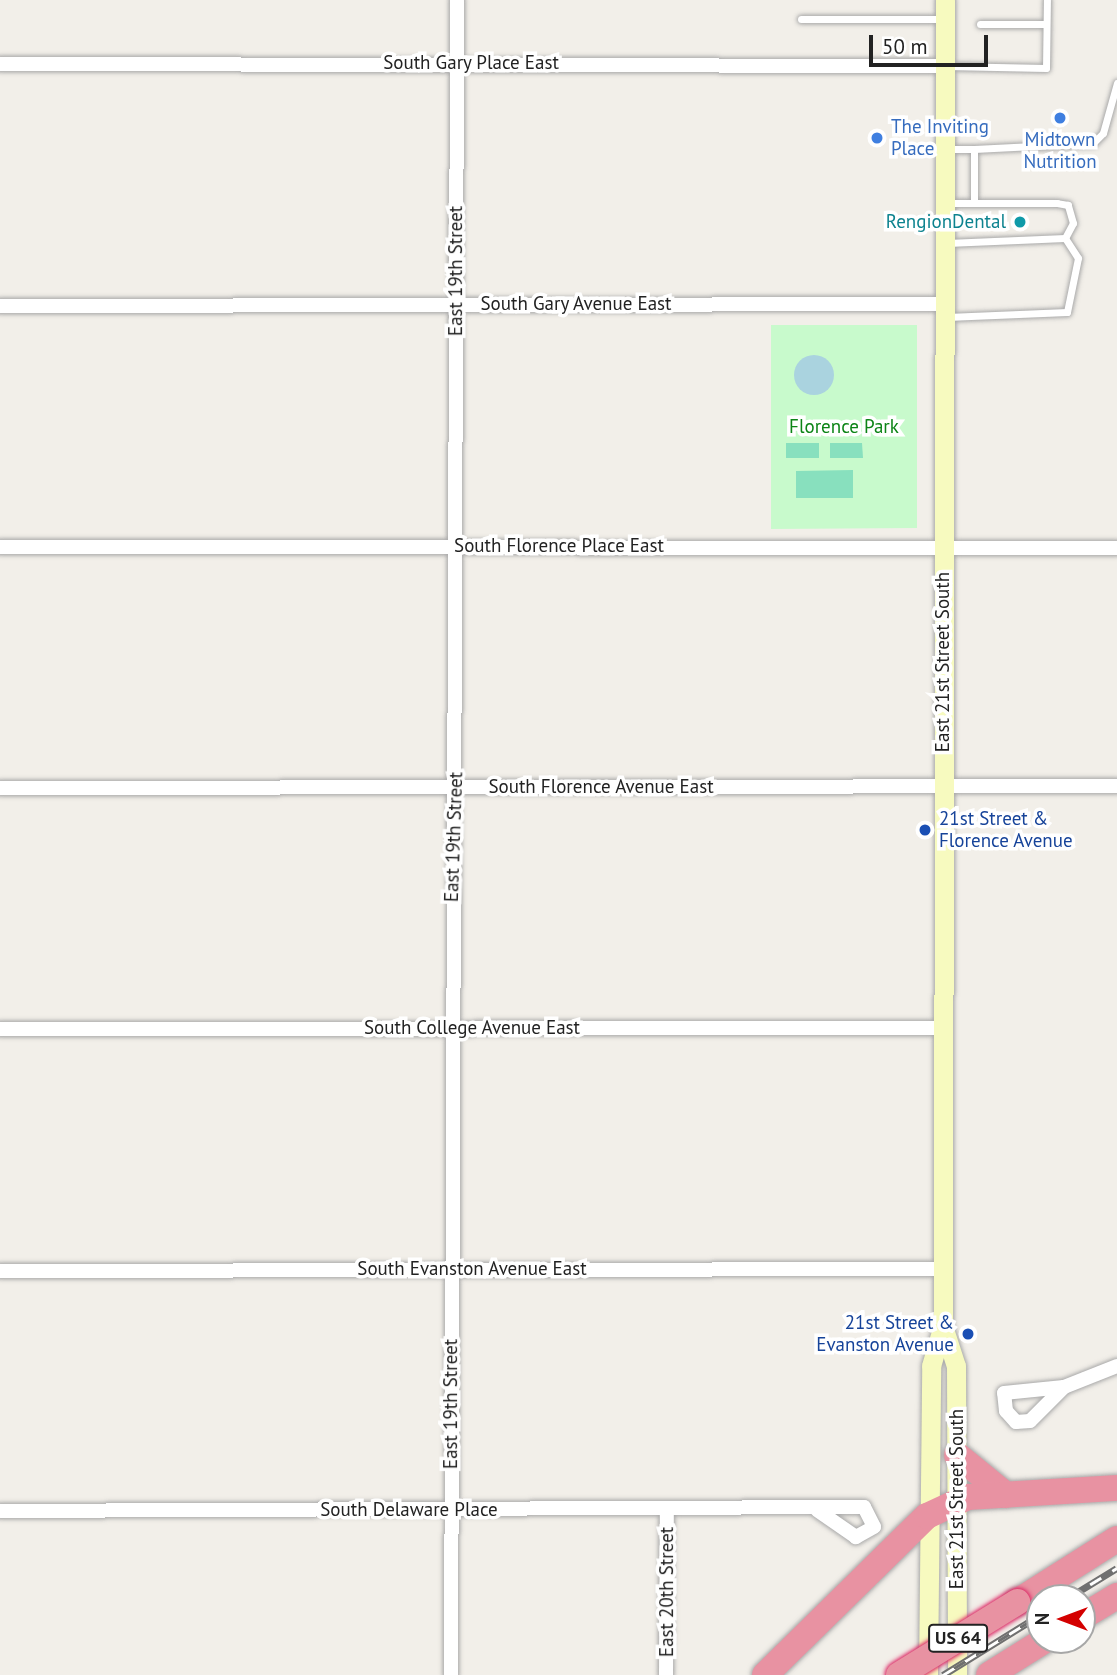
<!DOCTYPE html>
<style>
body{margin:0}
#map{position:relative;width:1117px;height:1675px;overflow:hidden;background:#f2efe9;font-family:"PT Sans",sans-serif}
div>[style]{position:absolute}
.park>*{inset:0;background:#c8facc}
.pitch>*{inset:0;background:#88e0be}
.water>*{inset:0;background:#aad3df}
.round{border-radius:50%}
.roads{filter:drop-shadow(0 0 2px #a9a9a9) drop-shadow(0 0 2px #a9a9a9)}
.service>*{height:7px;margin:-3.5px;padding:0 3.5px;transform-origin:3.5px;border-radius:3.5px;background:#fff}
.minor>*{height:14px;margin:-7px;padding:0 7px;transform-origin:7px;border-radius:7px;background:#fff}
.secondary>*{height:19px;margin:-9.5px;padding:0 9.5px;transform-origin:9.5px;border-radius:9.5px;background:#f7fabf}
.motorway>*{height:26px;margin:-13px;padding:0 13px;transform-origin:13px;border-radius:13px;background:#e892a2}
.rail>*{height:7px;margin-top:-3.5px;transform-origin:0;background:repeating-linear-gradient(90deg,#fff 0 13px,#707070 0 26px);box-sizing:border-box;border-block:2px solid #707070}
.bridges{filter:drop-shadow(0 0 2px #dc2a67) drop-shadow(0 0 2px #dc2a67)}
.motorway-bridge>*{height:26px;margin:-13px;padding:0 13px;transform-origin:13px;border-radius:13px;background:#e892a2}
.dots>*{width:19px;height:19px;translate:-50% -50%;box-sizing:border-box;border:4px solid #fff;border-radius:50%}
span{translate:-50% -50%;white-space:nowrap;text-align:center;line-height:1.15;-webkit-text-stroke:7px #fff;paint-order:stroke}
.shield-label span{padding:2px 5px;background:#fff;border:2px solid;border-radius:5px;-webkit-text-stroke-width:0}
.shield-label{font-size:18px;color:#222;font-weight:700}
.street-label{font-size:19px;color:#222}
.shop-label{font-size:19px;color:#366cbe}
.left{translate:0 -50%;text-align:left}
.culture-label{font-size:19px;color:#0d838f}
.right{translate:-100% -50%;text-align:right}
.park-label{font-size:19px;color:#0c8416}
.transit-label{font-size:19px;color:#164399}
.north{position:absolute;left:1026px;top:1584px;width:70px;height:70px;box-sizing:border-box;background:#fff;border:2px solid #a7a7a7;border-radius:50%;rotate:270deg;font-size:19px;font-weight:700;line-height:28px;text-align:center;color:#222}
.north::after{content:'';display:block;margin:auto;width:24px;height:32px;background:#d40000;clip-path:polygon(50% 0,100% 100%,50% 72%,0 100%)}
.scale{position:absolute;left:869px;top:35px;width:119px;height:32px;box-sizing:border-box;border:4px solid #222;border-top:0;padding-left:9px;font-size:21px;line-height:24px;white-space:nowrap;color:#222;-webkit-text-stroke:5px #fff;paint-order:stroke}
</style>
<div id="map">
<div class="park">
<div style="clip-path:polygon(771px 325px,917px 325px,917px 528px,771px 529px)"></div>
</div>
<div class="pitch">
<div style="clip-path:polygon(786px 443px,819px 443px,819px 458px,786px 458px)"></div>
<div style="clip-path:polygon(830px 443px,862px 443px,863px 458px,830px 458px)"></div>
<div style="clip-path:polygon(853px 470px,853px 498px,796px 498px,796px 471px)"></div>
</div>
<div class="water">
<div class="round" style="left:794px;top:355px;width:40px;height:40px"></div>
</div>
<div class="roads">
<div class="service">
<div style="left:801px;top:19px;width:143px"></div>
<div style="left:980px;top:24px;width:66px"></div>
<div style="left:946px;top:66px;width:100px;rotate:1.1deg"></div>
<div style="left:1046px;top:68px;width:68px;rotate:-89.2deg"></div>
<div style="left:945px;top:149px;width:29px"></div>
<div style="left:974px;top:149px;width:54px;rotate:90deg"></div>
<div style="left:974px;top:149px;width:119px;rotate:-2.9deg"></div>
<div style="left:1093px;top:143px;width:14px;rotate:-45deg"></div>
<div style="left:1103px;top:133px;width:52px;rotate:-74.4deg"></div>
<div style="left:947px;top:243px;width:118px;rotate:-2.4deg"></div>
<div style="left:1065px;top:238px;width:17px;rotate:-62deg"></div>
<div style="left:1073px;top:223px;width:19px;rotate:-106deg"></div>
<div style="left:1068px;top:205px;width:11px;rotate:-170deg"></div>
<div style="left:1057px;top:203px;width:110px;rotate:180deg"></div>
<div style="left:947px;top:317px;width:120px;rotate:-2.4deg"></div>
<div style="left:1067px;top:312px;width:55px;rotate:-78.5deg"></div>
<div style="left:1078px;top:258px;width:24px;rotate:-123deg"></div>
</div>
<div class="minor">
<div style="left:0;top:64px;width:942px;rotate:0.12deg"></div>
<div style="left:0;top:306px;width:942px;rotate:-0.12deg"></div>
<div style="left:0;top:547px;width:1117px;rotate:0.05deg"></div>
<div style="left:0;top:788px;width:1117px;rotate:-0.1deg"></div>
<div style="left:0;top:1029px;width:943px;rotate:-0.06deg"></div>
<div style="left:0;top:1271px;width:943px;rotate:-0.12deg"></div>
<div style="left:1064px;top:1387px;width:48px;rotate:135deg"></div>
<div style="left:1030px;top:1421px;width:14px;rotate:176deg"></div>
<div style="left:1016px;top:1422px;width:15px;rotate:-132deg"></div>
<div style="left:1006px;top:1411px;width:18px;rotate:-96deg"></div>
<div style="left:1004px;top:1393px;width:60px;rotate:-5.7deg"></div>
<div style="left:1064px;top:1387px;width:57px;rotate:-21.6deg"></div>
<div style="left:0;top:1511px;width:864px;rotate:-0.27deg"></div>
<div style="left:864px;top:1507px;width:22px;rotate:63deg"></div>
<div style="left:874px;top:1527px;width:21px;rotate:151deg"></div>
<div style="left:856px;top:1537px;width:47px;rotate:-145.3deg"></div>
<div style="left:451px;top:1675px;width:1675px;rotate:-89.79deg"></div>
<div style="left:666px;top:1675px;width:165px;rotate:-89.7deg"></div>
</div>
<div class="secondary">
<div style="left:943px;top:1326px;width:42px;rotate:72deg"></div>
<div style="left:956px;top:1366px;width:309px;rotate:89.8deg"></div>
<div style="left:928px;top:1675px;width:309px;rotate:-89.4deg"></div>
<div style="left:931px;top:1366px;width:43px;rotate:-73.7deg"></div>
<div style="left:943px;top:1325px;width:1325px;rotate:-89.91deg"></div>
</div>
<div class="motorway">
<div style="left:957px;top:1455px;width:63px;rotate:39.2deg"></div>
<div style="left:1017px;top:1602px;width:118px;rotate:-32.2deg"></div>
<div style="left:1082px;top:1617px;width:41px;rotate:-31deg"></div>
<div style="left:765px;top:1675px;width:227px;rotate:-44.5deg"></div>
<div style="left:927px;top:1516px;width:45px;rotate:-24.9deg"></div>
<div style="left:968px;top:1497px;width:149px;rotate:-3.5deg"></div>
<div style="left:989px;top:1675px;width:66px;rotate:-32deg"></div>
</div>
</div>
<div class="rail">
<div style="left:1068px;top:1598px;width:57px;rotate:-31.5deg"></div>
<div style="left:943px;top:1675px;width:114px;rotate:-31.7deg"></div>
</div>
<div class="bridges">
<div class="motorway-bridge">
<div style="left:899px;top:1675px;width:139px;rotate:-31.7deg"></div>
</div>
</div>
<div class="dots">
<div style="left:1060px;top:118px;background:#3f7fe0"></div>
<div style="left:877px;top:138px;background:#3f7fe0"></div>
<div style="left:1020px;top:222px;background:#0f9aa8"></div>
<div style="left:925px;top:830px;background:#1a4fb4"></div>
<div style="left:968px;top:1334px;background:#1a4fb4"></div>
</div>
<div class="shield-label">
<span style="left:958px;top:1638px">US 64</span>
</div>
<div class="street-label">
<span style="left:471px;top:63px">South Gary Place East</span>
<span style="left:456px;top:271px;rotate:-90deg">East 19th Street</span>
<span style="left:576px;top:304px">South Gary Avenue East</span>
<span style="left:559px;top:546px">South Florence Place East</span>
<span style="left:943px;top:662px;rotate:-90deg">East 21st Street South</span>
<span style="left:601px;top:787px">South Florence Avenue East</span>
<span style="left:454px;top:837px;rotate:-88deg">East 19th Street</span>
<span style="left:472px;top:1028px">South College Avenue East</span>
<span style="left:472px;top:1269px">South Evanston Avenue East</span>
<span style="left:451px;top:1404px;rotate:-90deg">East 19th Street</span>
<span style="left:957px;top:1499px;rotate:-90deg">East 21st Street South</span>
<span style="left:409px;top:1510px">South Delaware Place</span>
<span style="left:667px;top:1592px;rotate:-90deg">East 20th Street</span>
</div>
<div class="shop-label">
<span class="left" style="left:891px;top:138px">The Inviting<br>Place</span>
<span style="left:1060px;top:151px">Midtown<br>Nutrition</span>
</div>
<div class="culture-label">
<span class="right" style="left:1006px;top:222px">RengionDental</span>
</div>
<div class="park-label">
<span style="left:844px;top:427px">Florence Park</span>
</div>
<div class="transit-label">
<span class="left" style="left:939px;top:830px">21st Street &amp;<br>Florence Avenue</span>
<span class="right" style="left:954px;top:1334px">21st Street &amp;<br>Evanston Avenue</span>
</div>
<div class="north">N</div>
<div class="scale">50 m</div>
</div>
